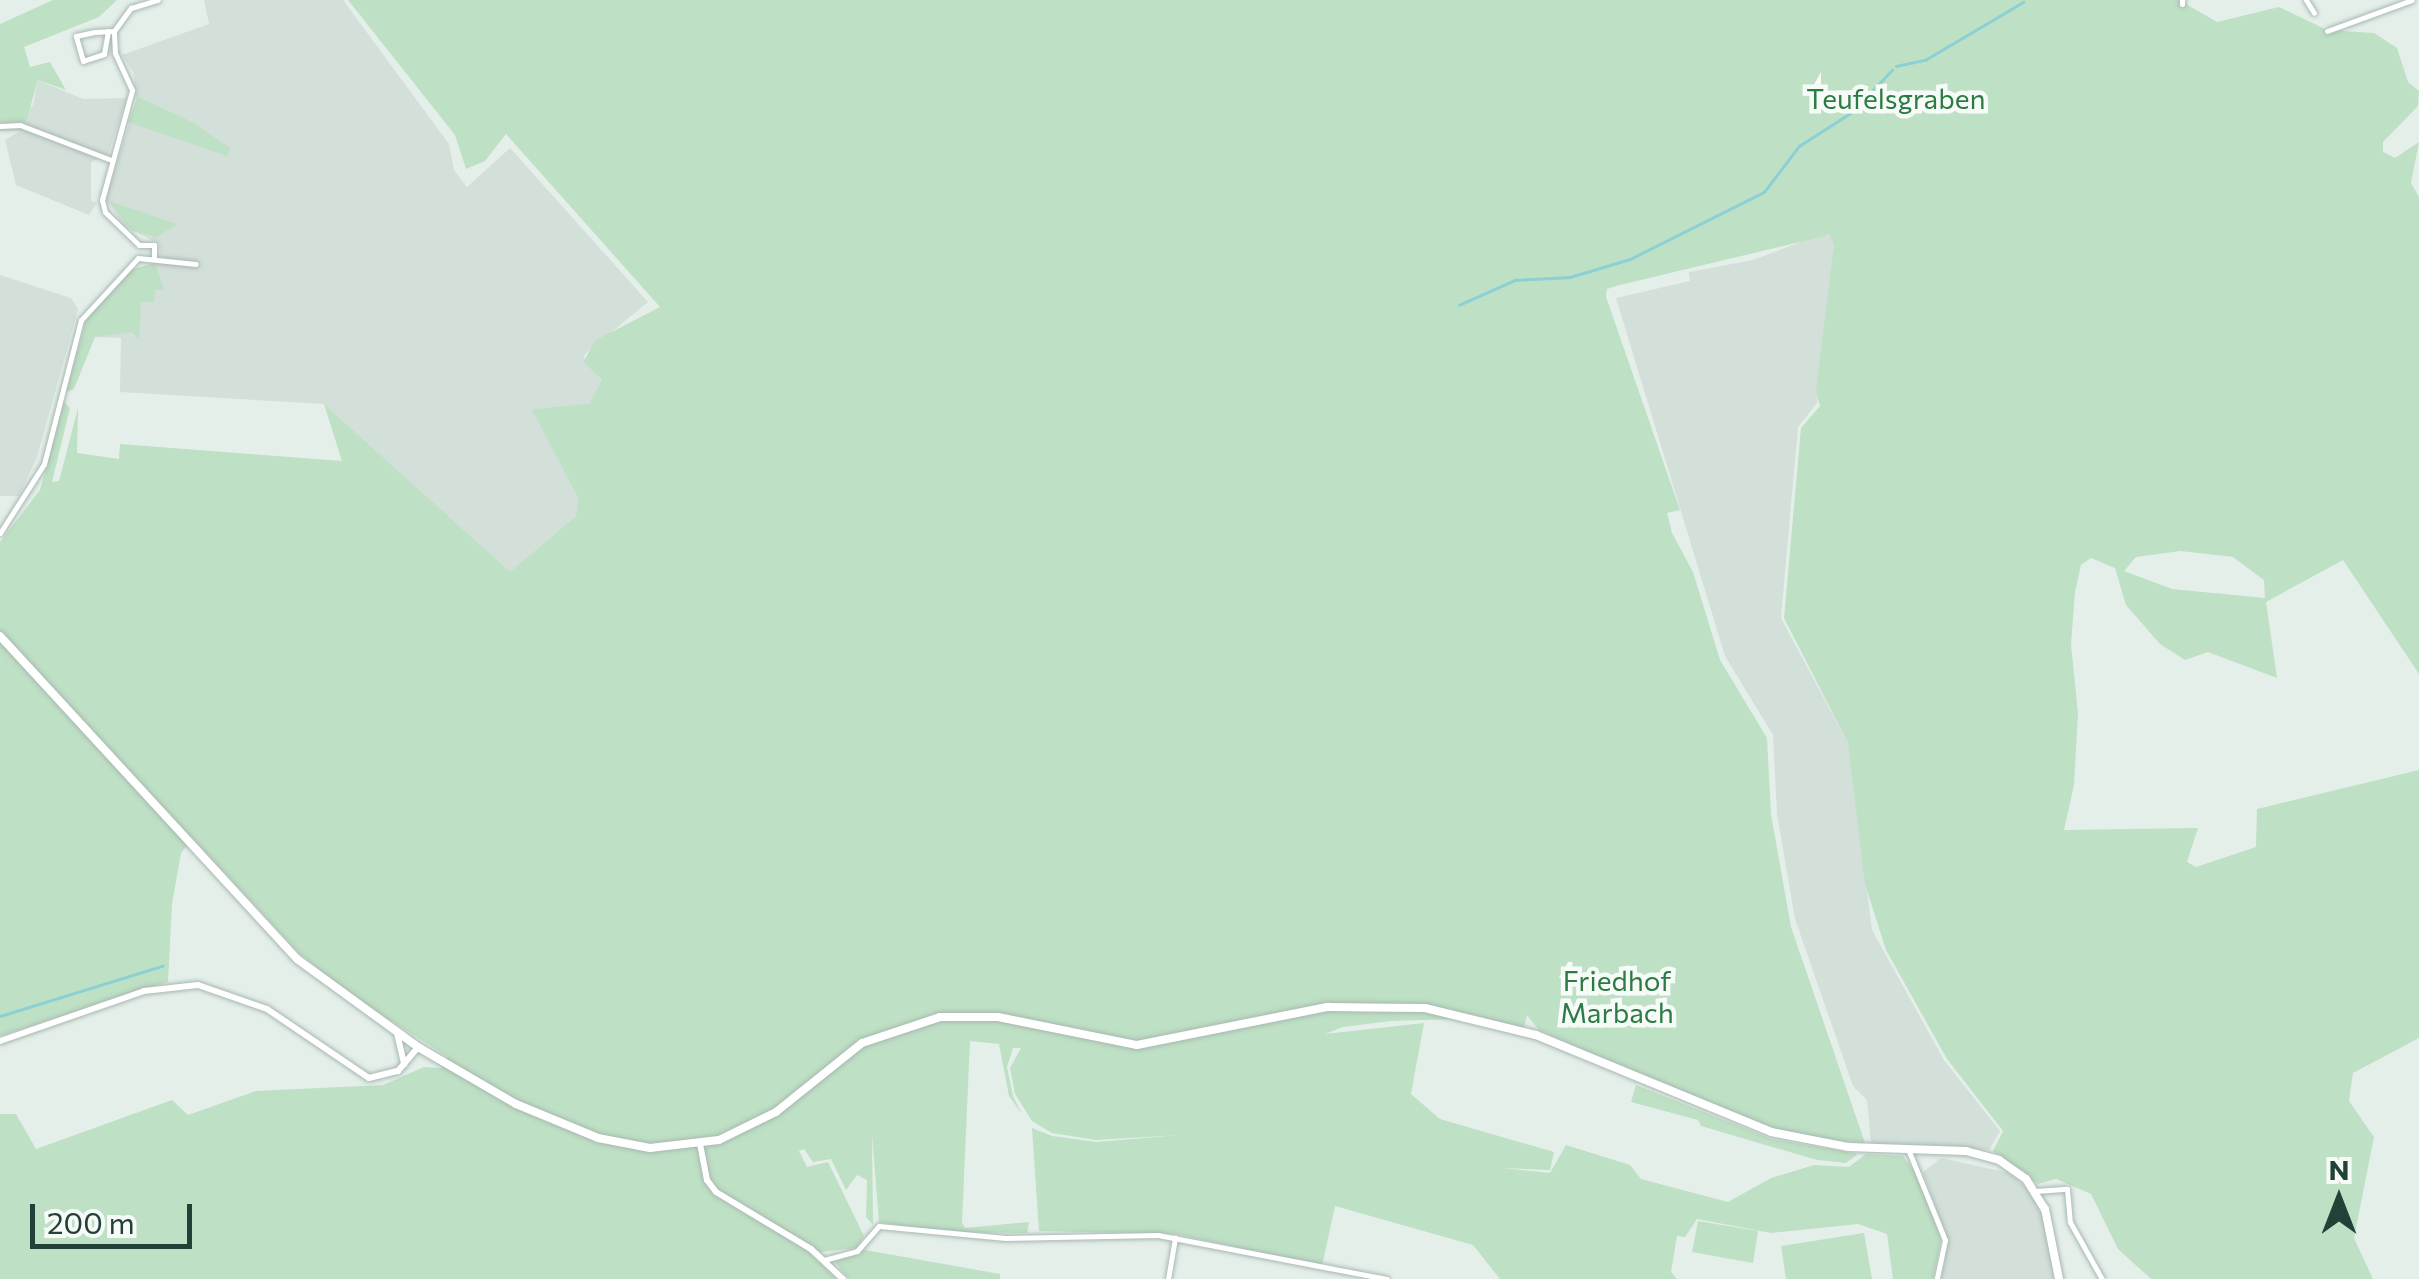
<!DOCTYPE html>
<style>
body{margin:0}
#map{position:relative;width:2419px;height:1279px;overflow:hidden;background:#e5efea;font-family:Commissioner,sans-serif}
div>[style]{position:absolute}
.built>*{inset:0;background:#d3dfd9}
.green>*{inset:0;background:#bee0c4}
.stream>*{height:2.5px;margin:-1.25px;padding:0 1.25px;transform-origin:1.25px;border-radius:1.25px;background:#8cd0d5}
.roads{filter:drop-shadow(0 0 2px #a7b8b1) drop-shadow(0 0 2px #a7b8b1)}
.minor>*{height:5px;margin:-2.5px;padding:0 2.5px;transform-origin:2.5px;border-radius:2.5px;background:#fff}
.tertiary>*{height:6px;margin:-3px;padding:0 3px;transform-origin:3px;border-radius:3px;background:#fff}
.secondary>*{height:8px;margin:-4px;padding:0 4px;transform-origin:4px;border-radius:4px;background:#fff}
span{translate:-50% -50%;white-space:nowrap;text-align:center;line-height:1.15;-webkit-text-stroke:9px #f6fbf8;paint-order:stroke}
.park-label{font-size:28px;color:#2c7b44}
.north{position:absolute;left:2289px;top:1149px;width:100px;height:100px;-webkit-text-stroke:8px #f6fbf8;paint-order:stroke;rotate:0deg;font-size:28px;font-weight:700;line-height:40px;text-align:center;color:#234237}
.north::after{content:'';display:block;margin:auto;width:35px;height:45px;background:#234237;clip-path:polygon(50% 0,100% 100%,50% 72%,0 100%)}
.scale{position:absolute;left:30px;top:1204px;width:162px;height:45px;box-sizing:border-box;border:5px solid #234237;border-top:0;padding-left:12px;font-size:30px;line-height:35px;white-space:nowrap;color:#234237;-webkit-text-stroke:8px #f6fbf8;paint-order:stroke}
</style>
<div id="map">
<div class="built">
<div style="clip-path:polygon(204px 0,343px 0,449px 144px,454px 170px,467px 187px,510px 148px,648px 302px,585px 354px,583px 362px,602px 380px,589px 405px,533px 409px,578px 498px,576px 516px,510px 573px,324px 404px,120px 392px,121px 338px,95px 337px,161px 258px,159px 244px,123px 225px,106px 199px,136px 101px,134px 73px,122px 55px,209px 24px)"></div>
<div style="clip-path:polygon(38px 80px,83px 99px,127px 98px,108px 154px,91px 162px,91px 201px,97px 203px,89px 215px,16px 185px,5px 140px,20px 131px,0 131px,0 122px,19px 120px,33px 105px)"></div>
<div style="clip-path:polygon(1819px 235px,1831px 236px,1834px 244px,1817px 403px,1798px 427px,1781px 618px,1849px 745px,1872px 930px,1944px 1060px,2000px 1131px,1989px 1150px,1871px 1143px,1867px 1100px,1853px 1086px,1795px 919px,1777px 814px,1773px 735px,1725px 656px,1616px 298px,1690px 281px,1689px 272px,1753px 260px)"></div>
<div style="clip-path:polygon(0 275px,71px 298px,78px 309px,37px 457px,19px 496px,0 496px)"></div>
<div style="clip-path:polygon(1941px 1158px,2009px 1173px,2027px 1188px,2046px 1221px,2056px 1279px,1941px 1279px,1948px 1241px,1923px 1172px)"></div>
</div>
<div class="green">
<div style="clip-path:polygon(53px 0,117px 0,99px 17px,24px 47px,30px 67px,50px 62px,66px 90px,38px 80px,26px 122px,0 122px,0 24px)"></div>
<div style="clip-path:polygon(evenodd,348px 0,2179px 0,2217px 22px,2279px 7px,2327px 30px,2374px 33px,2397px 48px,2408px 82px,2419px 91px,2418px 106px,2383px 142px,2383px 152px,2395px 158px,2419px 142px,2411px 183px,2419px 197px,2419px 674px,2343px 560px,2266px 602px,2277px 678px,2208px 652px,2185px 660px,2160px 644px,2126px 605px,2115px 568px,2091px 558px,2081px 565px,2075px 592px,2071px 645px,2078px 713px,2074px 785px,2064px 830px,2198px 828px,2187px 862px,2196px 867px,2256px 847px,2257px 809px,2419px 770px,2419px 1038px,2353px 1073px,2349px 1101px,2374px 1137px,2354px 1238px,2373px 1279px,2151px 1279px,2118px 1249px,2091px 1194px,2056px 1179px,2038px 1184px,1993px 1151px,2003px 1131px,1947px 1059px,1886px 950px,1865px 884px,1848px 743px,1784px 618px,1801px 428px,1820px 406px,1816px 391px,1834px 244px,1829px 235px,1620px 285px,1607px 289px,1606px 297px,1680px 510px,1667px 513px,1672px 533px,1693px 572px,1720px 660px,1767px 738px,1771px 814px,1791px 927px,1865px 1143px,1791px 1136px,1719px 1112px,1539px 1030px,1527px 1015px,1524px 1028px,1446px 1009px,1458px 1019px,1390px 1021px,1343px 1027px,1325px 1034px,1424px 1023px,1411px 1094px,1440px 1119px,1554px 1152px,1550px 1170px,1502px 1168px,1550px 1173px,1566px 1145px,1630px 1165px,1641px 1179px,1728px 1202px,1771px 1178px,1814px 1165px,1849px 1167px,1866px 1154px,1903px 1156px,1927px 1188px,1941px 1240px,1933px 1279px,1893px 1279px,1887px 1234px,1858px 1224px,1771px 1233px,1697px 1219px,1685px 1237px,1677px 1236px,1671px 1272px,1677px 1279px,1500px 1279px,1473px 1245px,1335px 1206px,1322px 1266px,1176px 1234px,1039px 1231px,1032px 1128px,1052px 1136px,1096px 1142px,1180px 1135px,1096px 1140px,1052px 1133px,1032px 1121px,1015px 1094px,1010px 1068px,1021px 1048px,1013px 1048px,1007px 1067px,1013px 1096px,1022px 1114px,1009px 1096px,999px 1044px,970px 1041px,962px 1223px,965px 1228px,1029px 1222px,1027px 1233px,942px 1232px,879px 1222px,872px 1135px,873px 1225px,866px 1217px,867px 1180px,857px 1175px,846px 1190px,831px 1159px,813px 1162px,804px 1149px,799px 1151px,807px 1167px,828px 1162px,864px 1236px,857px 1248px,820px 1252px,734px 1201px,729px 1204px,805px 1249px,837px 1279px,0 1279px,0 1114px,16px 1114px,36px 1149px,172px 1100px,188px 1115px,256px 1091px,383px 1085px,424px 1067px,441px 1068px,448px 1057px,349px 994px,299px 953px,193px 839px,181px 853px,172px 904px,168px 982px,0 1036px,0 542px,40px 490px,64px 402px,70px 408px,52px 482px,59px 481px,78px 408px,77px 453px,119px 459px,120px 444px,342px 461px,324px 404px,510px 572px,576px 516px,578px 498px,532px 409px,589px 404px,602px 380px,583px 362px,596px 340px,660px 307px,506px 134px,485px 161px,466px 169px,455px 135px,348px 0,2180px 551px,2233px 557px,2264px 580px,2265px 598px,2172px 589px,2124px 571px,2136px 557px,2180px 551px)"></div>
<div style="clip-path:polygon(138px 97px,192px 122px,230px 148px,227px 156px,128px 122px)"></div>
<div style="clip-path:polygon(109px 201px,177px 224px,157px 237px,132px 231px)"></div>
<div style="clip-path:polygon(155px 263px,164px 290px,155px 290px,154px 302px,141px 302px,139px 339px,132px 332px,95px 337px,74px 389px,66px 392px,87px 317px,129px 270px)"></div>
<div style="clip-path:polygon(1636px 1085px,1772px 1139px,1858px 1154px,1846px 1163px,1817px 1160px,1701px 1126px,1698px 1120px,1631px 1102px)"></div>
<div style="clip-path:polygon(1698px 1221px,1758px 1231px,1753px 1263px,1692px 1252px)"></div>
<div style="clip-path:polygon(1864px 1233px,1872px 1279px,1786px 1279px,1781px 1246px)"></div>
<div style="clip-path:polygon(865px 1250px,1000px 1274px,1000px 1279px,849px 1279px,834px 1261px)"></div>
</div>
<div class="stream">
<div style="left:1896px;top:66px;width:30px;rotate:-12deg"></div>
<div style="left:1925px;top:60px;width:114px;rotate:-30.6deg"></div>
<div style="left:1459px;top:305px;width:61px;rotate:-24.1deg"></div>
<div style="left:1515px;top:280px;width:55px;rotate:-3.1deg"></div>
<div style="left:1570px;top:277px;width:63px;rotate:-16.7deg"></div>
<div style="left:1630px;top:259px;width:150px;rotate:-26.6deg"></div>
<div style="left:1764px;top:192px;width:58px;rotate:-52.7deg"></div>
<div style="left:1799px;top:146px;width:63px;rotate:-32.7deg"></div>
<div style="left:1852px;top:112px;width:58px;rotate:-46.4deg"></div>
<div style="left:0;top:1016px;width:170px;rotate:-17.2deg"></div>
</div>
<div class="roads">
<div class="minor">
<div style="left:2306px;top:0;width:15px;rotate:58deg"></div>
<div style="left:2182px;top:4px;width:4px;rotate:-90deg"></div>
<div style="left:108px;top:31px;width:23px;rotate:100deg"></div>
<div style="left:104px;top:54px;width:22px;rotate:162deg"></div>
<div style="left:83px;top:61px;width:26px;rotate:-106deg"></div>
<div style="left:76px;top:36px;width:19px;rotate:-12deg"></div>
<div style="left:95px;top:32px;width:19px;rotate:-3deg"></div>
<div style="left:2327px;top:31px;width:90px;rotate:-20deg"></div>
<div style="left:0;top:126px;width:20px;rotate:-3deg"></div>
<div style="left:20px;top:125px;width:97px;rotate:21deg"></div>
<div style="left:139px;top:245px;width:47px;rotate:-135.9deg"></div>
<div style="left:105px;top:212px;width:12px;rotate:-104deg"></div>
<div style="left:102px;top:200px;width:114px;rotate:-74.7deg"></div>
<div style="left:132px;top:90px;width:41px;rotate:-114.7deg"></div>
<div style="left:115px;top:53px;width:22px;rotate:-93deg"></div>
<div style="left:114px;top:31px;width:29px;rotate:-54deg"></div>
<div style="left:131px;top:8px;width:28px;rotate:-17deg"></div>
<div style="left:139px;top:245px;width:15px"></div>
<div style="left:154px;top:245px;width:14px;rotate:90deg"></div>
<div style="left:138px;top:258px;width:58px;rotate:5.9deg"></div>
<div style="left:0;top:533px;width:82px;rotate:-57.5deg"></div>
<div style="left:44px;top:464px;width:149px;rotate:-75.6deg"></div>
<div style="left:81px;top:320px;width:84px;rotate:-47.4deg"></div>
<div style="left:1908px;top:1149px;width:98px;rotate:67.9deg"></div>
<div style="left:1945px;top:1240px;width:40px;rotate:102deg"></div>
<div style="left:2035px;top:1191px;width:32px;rotate:-4deg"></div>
<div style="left:2067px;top:1189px;width:33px;rotate:85deg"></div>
<div style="left:2070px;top:1222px;width:65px;rotate:60.7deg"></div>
<div style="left:824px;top:1260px;width:34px;rotate:-15deg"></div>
<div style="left:857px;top:1251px;width:33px;rotate:-49deg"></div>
<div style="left:879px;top:1226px;width:127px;rotate:5.4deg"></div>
<div style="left:1005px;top:1238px;width:153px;rotate:-1.1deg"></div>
<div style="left:1158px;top:1235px;width:233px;rotate:10.9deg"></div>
<div style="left:1168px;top:1279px;width:42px;rotate:-80.3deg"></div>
</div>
<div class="tertiary">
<div style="left:397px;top:1033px;width:32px;rotate:77deg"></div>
<div style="left:0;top:1041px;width:152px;rotate:-19.1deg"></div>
<div style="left:144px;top:991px;width:54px;rotate:-6.3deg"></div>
<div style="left:198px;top:985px;width:73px;rotate:19.2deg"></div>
<div style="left:267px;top:1009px;width:123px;rotate:34.1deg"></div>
<div style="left:369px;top:1078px;width:30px;rotate:-14deg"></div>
<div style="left:398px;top:1071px;width:31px;rotate:-50deg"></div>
<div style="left:700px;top:1144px;width:37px;rotate:79deg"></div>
<div style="left:707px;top:1180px;width:15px;rotate:53deg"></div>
<div style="left:716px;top:1192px;width:111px;rotate:31deg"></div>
<div style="left:811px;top:1249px;width:44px;rotate:43.2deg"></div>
</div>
<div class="secondary">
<div style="left:0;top:636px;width:439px;rotate:47.4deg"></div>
<div style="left:297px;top:959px;width:150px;rotate:36deg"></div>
<div style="left:418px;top:1047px;width:113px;rotate:30.2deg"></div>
<div style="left:516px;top:1104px;width:89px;rotate:22.5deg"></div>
<div style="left:598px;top:1138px;width:53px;rotate:10.9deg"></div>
<div style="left:650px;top:1148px;width:69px;rotate:-6.6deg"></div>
<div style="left:719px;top:1140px;width:64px;rotate:-26.2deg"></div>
<div style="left:776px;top:1112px;width:110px;rotate:-38.7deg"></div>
<div style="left:862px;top:1043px;width:82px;rotate:-18.4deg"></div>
<div style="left:940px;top:1017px;width:58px"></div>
<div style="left:998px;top:1017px;width:142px;rotate:11.4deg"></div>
<div style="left:1137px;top:1045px;width:195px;rotate:-11.3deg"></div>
<div style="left:1328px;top:1007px;width:97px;rotate:0.6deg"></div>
<div style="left:1425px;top:1008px;width:114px;rotate:13.7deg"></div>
<div style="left:1536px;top:1035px;width:254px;rotate:22.4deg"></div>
<div style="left:1771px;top:1132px;width:78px;rotate:11deg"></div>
<div style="left:1848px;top:1147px;width:118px;rotate:1.9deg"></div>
<div style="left:1966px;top:1151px;width:34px;rotate:15deg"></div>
<div style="left:1999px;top:1160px;width:33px;rotate:35deg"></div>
<div style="left:2026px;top:1179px;width:36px;rotate:58deg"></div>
<div style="left:2045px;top:1209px;width:71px;rotate:78.7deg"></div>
</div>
</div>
<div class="park-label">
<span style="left:1896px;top:98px">Teufelsgraben</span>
<span style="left:1617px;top:996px">Friedhof<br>Marbach</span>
</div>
<div class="north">N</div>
<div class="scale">200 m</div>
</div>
